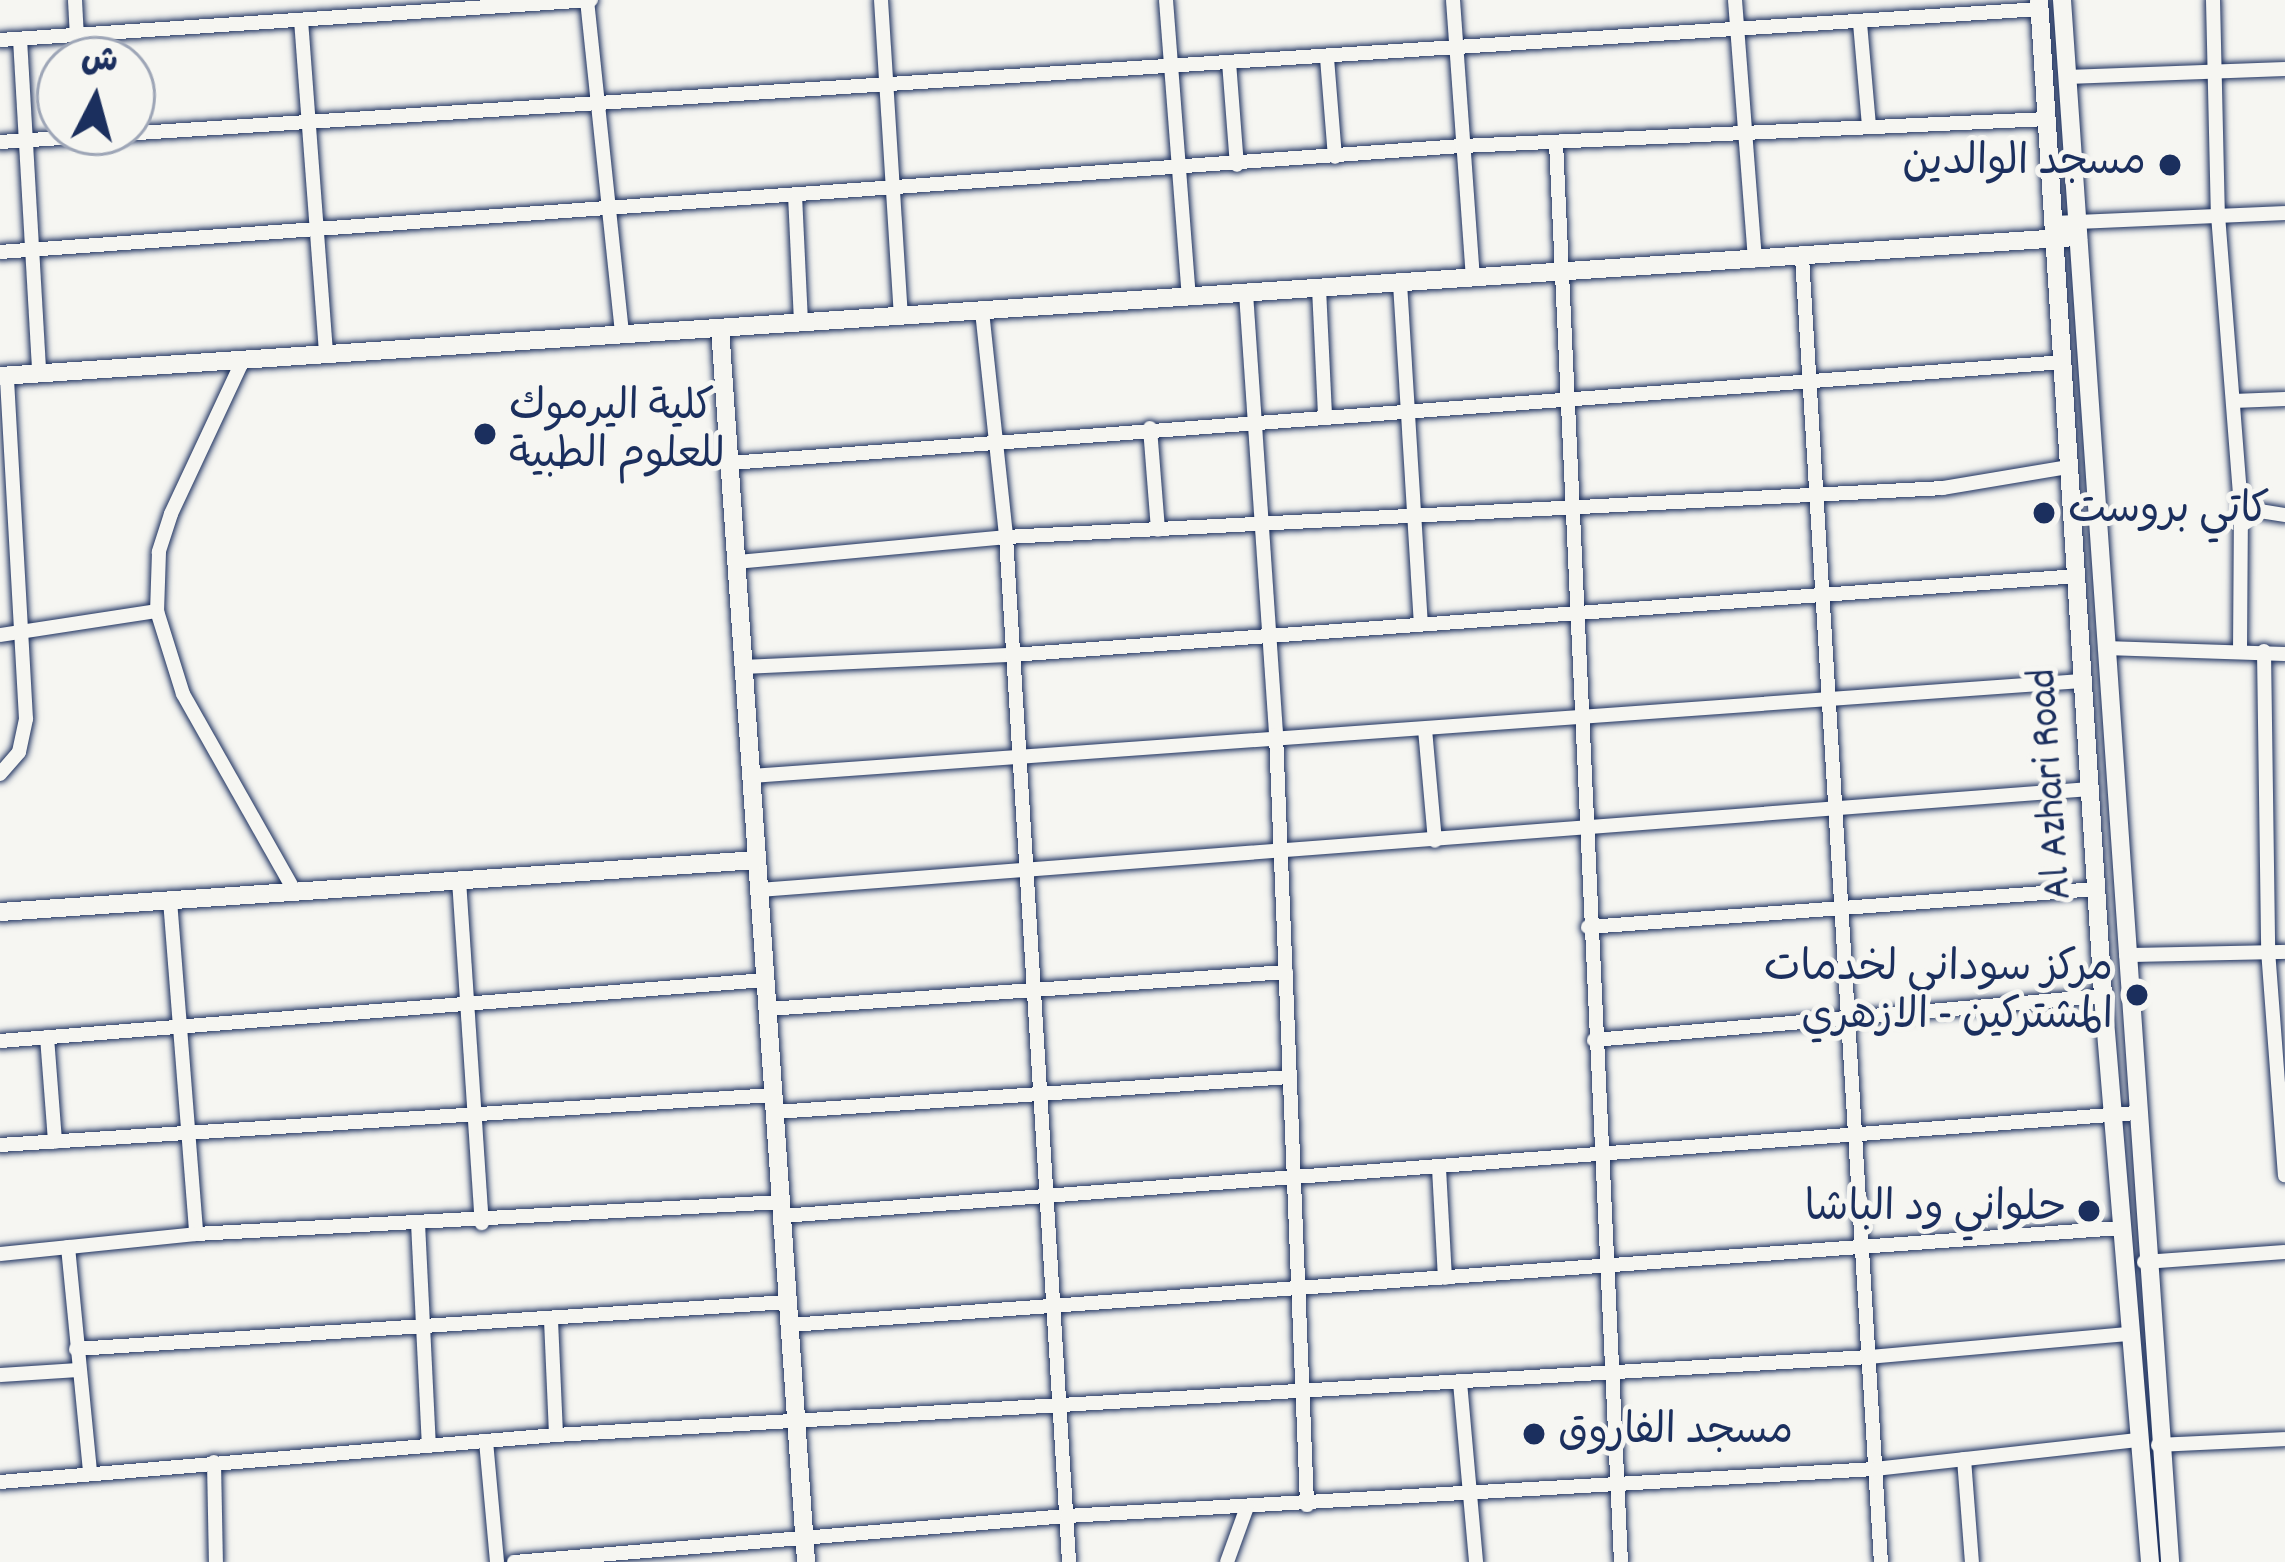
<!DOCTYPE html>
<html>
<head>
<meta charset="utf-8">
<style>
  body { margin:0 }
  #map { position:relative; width:2285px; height:1562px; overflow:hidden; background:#f6f6f2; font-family:Dekko,"Playpen Sans Arabic",sans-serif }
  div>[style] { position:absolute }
  .roads { filter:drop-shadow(0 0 3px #1b2f5e) drop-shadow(0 0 3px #1b2f5e) }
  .minor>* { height:14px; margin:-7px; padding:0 7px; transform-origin:7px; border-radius:7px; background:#f6f6f2 }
  .tertiary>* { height:18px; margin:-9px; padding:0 9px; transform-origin:9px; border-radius:9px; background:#f6f6f2 }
  .dots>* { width:33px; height:33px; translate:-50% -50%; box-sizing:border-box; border:6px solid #f6f6f2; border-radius:50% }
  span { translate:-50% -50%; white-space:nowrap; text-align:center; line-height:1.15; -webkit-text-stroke:10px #f6f6f2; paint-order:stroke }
  .poi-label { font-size:42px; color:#1b2f5e }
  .right { translate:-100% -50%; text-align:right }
  .left { translate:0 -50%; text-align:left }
  .street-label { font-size:42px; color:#1b2f5e }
  .north { position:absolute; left:36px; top:36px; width:120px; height:120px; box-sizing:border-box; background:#f6f6f2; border:3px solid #9ea6b7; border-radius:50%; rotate:6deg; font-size:33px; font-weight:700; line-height:48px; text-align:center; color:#1b2f5e }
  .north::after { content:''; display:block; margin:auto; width:42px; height:54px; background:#1b2f5e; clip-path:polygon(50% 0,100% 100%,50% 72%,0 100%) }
</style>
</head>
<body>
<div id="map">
  <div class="roads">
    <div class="minor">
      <i style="left:75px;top:0;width:35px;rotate:87deg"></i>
      <i style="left:587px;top:0;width:337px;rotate:84deg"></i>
      <i style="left:881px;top:0;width:317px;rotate:86.4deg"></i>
      <i style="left:1166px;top:0;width:298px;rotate:85.6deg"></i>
      <i style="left:1453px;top:0;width:279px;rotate:85.9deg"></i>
      <i style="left:1735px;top:0;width:261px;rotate:85.6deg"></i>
      <i style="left:2213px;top:0;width:215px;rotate:88.7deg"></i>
      <i style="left:2218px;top:215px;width:294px;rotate:85.5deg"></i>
      <i style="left:2241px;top:508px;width:140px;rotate:90.4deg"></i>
      <i style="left:301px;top:20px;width:335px;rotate:85.7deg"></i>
      <i style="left:1860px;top:23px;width:102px;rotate:85deg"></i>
      <i style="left:20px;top:39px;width:335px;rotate:86.7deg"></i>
      <i style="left:0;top:40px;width:592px;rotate:-3.87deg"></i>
      <i style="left:1327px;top:58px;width:99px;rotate:85.4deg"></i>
      <i style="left:1229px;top:62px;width:103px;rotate:85.6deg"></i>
      <i style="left:2067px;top:77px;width:218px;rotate:-2.1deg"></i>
      <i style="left:0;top:142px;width:2044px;rotate:-3.73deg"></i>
      <i style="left:1556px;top:142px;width:1421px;rotate:87.38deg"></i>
      <i style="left:795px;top:195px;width:128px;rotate:87.3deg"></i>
      <i style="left:2055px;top:223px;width:230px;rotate:-2.5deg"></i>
      <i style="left:0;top:252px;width:1466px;rotate:-4.15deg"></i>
      <i style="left:1462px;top:146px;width:587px;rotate:-2.64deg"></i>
      <i style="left:1802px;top:257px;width:1307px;rotate:86.54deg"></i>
      <i style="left:1400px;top:283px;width:341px;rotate:86.5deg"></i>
      <i style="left:1319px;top:288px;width:126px;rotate:87.3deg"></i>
      <i style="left:1246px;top:293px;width:443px;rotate:86.1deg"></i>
      <i style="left:1276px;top:735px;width:771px;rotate:87.69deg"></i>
      <i style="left:982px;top:311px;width:227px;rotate:83.9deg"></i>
      <i style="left:1006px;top:537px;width:1027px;rotate:86.48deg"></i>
      <i style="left:243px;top:360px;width:170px;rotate:115.1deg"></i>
      <i style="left:171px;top:514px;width:40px;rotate:108deg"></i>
      <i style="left:159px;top:552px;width:59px;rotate:91.9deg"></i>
      <i style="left:157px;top:611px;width:87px;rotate:72.6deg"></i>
      <i style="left:183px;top:694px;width:227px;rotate:60.5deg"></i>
      <i style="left:2233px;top:401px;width:52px;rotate:-2.2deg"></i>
      <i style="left:1150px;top:428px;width:102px;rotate:85.5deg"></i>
      <i style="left:730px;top:463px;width:1337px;rotate:-4.33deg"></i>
      <i style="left:2241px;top:508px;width:45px;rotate:9deg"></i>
      <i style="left:737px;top:562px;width:270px;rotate:-5.3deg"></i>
      <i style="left:1006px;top:537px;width:938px;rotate:-2.99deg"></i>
      <i style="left:1943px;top:488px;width:128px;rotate:-9.5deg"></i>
      <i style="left:0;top:635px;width:159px;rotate:-8.7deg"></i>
      <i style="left:2105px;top:648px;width:180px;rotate:1.9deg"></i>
      <i style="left:2264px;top:651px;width:299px;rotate:89.2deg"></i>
      <i style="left:2268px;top:950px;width:226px;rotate:85.7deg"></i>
      <i style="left:744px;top:667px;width:268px;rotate:-2.6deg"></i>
      <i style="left:1012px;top:655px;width:1068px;rotate:-4.24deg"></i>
      <i style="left:1425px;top:729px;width:112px;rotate:84.9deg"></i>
      <i style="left:0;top:774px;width:29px;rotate:-49deg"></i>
      <i style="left:19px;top:752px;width:34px;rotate:-78deg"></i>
      <i style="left:26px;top:719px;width:345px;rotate:-93.2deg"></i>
      <i style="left:751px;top:776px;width:1334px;rotate:-4.08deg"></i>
      <i style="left:459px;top:880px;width:344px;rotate:86.2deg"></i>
      <i style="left:759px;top:890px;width:1335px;rotate:-4.34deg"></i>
      <i style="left:170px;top:900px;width:335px;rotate:85.5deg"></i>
      <i style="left:1588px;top:927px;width:510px;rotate:-4.27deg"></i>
      <i style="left:2126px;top:955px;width:159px;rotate:-1.1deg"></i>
      <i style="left:768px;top:1009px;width:519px;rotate:-4.09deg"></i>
      <i style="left:47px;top:1037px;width:105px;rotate:85.6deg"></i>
      <i style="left:1594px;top:1040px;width:511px;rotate:-4.94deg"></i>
      <i style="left:0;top:1041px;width:767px;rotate:-4.56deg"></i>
      <i style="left:775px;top:1112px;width:516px;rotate:-3.89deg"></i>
      <i style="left:0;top:1145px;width:776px;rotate:-3.7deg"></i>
      <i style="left:1439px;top:1168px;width:110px;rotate:86.9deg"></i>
      <i style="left:782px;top:1216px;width:1358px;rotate:-4.35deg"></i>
      <i style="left:418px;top:1223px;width:223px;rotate:87.2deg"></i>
      <i style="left:68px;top:1247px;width:227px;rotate:84.4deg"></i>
      <i style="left:0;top:1254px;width:197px;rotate:-5.8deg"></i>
      <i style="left:196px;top:1234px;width:586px;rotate:-3.13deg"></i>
      <i style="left:2144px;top:1262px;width:141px;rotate:-4.1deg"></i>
      <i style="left:551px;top:1320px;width:115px;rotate:87.5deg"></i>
      <i style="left:790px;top:1325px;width:1334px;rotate:-4.17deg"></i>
      <i style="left:76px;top:1349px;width:714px;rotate:-3.78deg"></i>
      <i style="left:0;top:1375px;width:79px;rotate:-3.6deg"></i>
      <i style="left:1460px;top:1382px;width:181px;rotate:84.9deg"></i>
      <i style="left:486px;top:1441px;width:121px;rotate:84.8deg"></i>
      <i style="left:2158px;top:1445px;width:127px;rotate:-2.7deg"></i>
      <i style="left:1964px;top:1459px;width:103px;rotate:85.6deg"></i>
      <i style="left:214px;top:1462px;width:100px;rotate:88.9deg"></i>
      <i style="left:0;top:1482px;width:558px;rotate:-4.83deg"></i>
      <i style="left:556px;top:1435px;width:1315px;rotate:-3.4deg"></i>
      <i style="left:1869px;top:1357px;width:261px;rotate:-5.1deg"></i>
      <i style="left:514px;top:1562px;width:555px;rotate:-4.76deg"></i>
      <i style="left:1067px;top:1516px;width:809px;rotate:-3.33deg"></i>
      <i style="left:1875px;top:1469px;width:264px;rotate:-6.3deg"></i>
      <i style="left:1227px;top:1562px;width:59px;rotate:-70deg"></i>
    </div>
    <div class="tertiary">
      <i style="left:2039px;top:0;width:998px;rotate:86.32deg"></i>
      <i style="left:2103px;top:996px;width:568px;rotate:85.25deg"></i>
      <i style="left:2062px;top:0;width:1566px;rotate:86.04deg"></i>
      <i style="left:720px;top:328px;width:1237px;rotate:86.01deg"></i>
      <i style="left:0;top:376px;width:2083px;rotate:-3.83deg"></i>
      <i style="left:0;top:912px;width:759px;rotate:-3.93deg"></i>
    </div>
  </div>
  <div class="dots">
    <i style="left:2170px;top:165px;background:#1b2f5e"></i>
    <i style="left:485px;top:434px;background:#1b2f5e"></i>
    <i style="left:2044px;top:513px;background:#1b2f5e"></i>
    <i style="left:2137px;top:995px;background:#1b2f5e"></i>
    <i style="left:2089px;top:1211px;background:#1b2f5e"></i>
    <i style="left:1534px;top:1434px;background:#1b2f5e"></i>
  </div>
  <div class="poi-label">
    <span class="right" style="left:2146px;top:165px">مسجد الوالدين</span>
    <span class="left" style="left:509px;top:434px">كلية اليرموك<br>للعلوم الطبية</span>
    <span class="left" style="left:2068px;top:513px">كاتي بروست</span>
    <span class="right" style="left:2113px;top:995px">مركز سوداني لخدمات<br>المشتركين - الازهري</span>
    <span class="right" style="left:2065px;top:1211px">حلواني ود الباشا</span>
    <span class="left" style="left:1558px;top:1434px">مسجد الفاروق</span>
  </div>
  <div class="street-label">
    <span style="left:2053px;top:784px;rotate:-94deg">Al Azhari Road</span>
  </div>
  <div class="north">ش</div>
</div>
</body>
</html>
